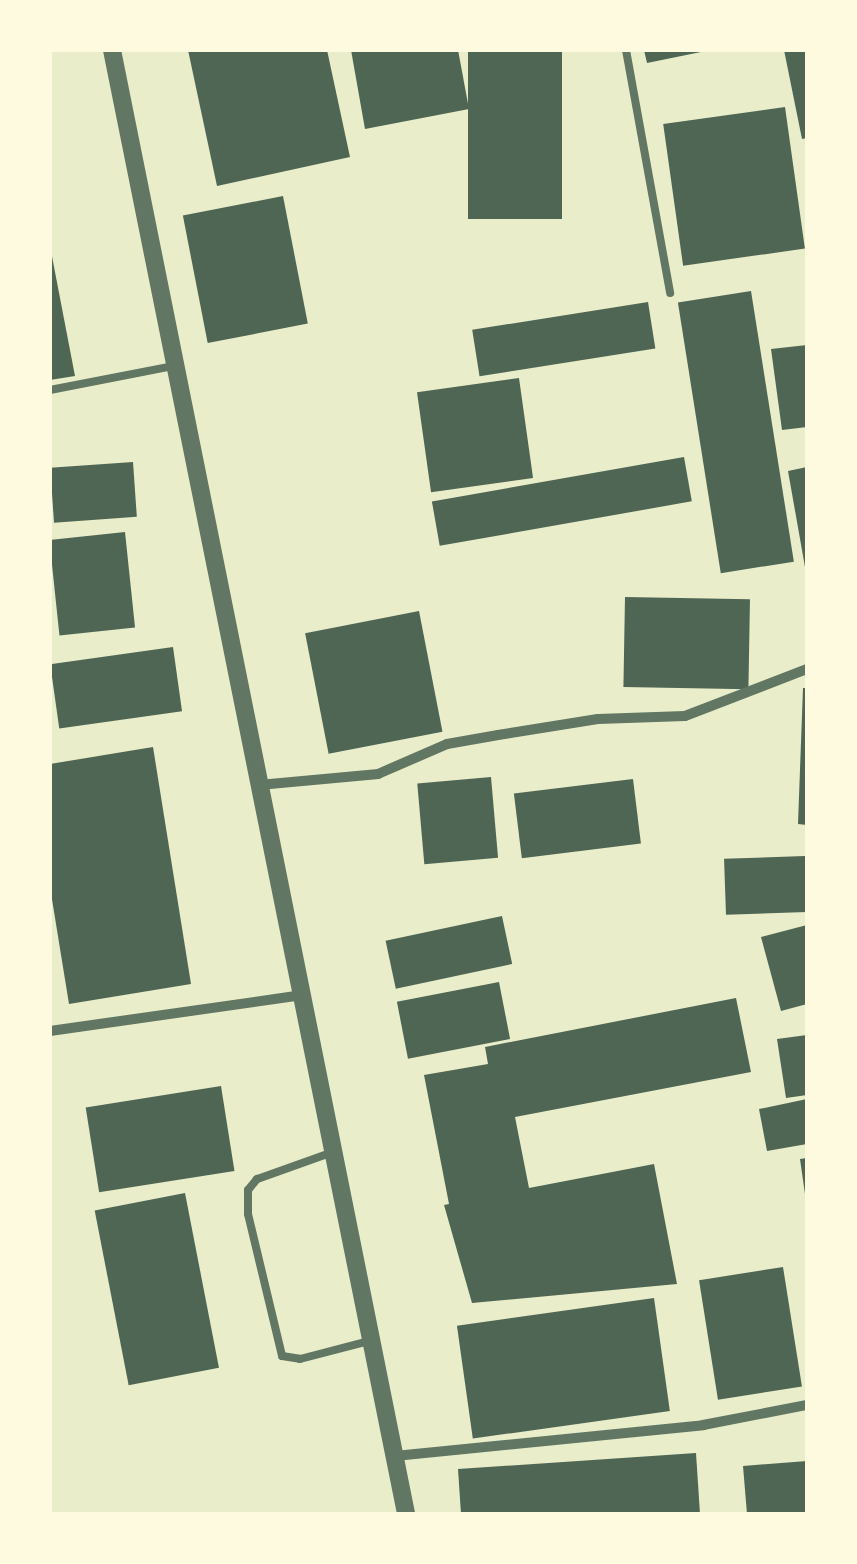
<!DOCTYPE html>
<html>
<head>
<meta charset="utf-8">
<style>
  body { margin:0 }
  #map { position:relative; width:857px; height:1564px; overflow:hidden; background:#e9edc9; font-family:Jost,sans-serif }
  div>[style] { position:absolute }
  .building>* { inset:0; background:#4f6655; transform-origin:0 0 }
  .service>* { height:8px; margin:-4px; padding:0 4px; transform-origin:4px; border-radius:4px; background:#617663 }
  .minor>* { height:10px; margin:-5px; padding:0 5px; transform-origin:5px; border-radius:5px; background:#617663 }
  .tertiary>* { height:18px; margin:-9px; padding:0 9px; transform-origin:9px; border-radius:9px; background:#617663 }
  span { translate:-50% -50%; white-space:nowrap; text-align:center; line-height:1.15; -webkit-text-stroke:8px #fefae0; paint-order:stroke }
  .frame { position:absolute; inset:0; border:52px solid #fefae0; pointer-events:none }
</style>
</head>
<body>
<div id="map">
  <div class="building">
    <i style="clip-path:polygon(188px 50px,327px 50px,350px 157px,217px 186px)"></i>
    <i style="clip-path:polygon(351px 50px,458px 50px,469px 109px,365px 129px)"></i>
    <i style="left:468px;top:50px;width:94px;height:169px"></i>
    <i style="clip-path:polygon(644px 50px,701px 50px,701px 52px,647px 63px)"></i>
    <i style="clip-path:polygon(784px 50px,807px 50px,807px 138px,802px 139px)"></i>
    <i style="left:785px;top:107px;width:143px;height:123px;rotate:82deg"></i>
    <i style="left:283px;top:196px;width:130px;height:102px;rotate:79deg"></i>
    <i style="clip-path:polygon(50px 246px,75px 376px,50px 380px)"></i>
    <i style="left:751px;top:291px;width:274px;height:74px;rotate:81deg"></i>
    <i style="left:648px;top:302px;width:47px;height:178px;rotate:81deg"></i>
    <i style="clip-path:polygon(807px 345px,807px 427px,782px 430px,771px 349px)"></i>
    <i style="left:519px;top:378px;width:101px;height:103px;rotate:82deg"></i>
    <i style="left:684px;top:457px;width:45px;height:256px;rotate:80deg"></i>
    <i style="left:133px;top:462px;width:55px;height:83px;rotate:86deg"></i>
    <i style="clip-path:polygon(807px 467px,807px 567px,805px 567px,788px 471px)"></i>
    <i style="left:125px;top:532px;width:96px;height:76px;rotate:84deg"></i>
    <i style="left:625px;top:597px;width:125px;height:90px;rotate:1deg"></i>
    <i style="left:419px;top:611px;width:123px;height:116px;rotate:79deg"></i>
    <i style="left:173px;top:647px;width:65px;height:124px;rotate:82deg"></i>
    <i style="clip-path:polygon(803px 688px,807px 688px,807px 825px,798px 824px)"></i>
    <i style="clip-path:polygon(153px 747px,191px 984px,69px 1004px,50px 887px,50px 764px)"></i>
    <i style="left:491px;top:777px;width:81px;height:74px;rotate:85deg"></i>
    <i style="left:633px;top:779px;width:65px;height:120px;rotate:83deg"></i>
    <i style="left:805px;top:856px;width:56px;height:81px;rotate:88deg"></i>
    <i style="left:502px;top:916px;width:49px;height:119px;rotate:78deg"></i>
    <i style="clip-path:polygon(807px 925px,807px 1004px,781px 1011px,761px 937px)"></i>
    <i style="left:499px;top:982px;width:58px;height:104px;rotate:79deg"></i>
    <i style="clip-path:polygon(736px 998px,751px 1072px,515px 1117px,529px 1188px,654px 1164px,677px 1284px,472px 1303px,444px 1205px,449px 1204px,424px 1075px,488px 1064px,485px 1047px)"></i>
    <i style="clip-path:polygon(807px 1035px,807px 1095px,786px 1098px,777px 1039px)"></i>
    <i style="left:221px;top:1086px;width:86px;height:137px;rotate:81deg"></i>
    <i style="clip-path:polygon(807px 1099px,807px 1144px,767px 1151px,759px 1109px)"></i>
    <i style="clip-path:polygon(807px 1158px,807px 1194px,805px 1194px,800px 1159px)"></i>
    <i style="left:185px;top:1193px;width:178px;height:92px;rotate:79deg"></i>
    <i style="left:783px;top:1267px;width:121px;height:85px;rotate:81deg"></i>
    <i style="left:654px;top:1298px;width:114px;height:199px;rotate:82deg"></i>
    <i style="clip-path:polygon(696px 1453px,700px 1514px,461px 1514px,458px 1469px)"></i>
    <i style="clip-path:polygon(807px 1461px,807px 1514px,747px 1514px,743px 1466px)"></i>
  </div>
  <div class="service">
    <i style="left:626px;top:50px;width:247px;rotate:79.7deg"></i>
    <i style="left:50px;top:390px;width:125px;rotate:-11deg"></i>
    <i style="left:333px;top:1152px;width:81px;rotate:160.4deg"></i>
    <i style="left:257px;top:1179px;width:14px;rotate:129deg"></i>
    <i style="left:248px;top:1190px;width:24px;rotate:90deg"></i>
    <i style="left:248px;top:1214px;width:146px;rotate:76.5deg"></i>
    <i style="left:282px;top:1356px;width:18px;rotate:9deg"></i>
    <i style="left:300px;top:1359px;width:71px;rotate:-14.6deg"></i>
  </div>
  <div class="minor">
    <i style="left:259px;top:785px;width:120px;rotate:-5.3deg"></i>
    <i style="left:378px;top:774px;width:75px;rotate:-23.5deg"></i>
    <i style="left:447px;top:744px;width:52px;rotate:-10deg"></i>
    <i style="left:498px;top:735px;width:101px;rotate:-9.1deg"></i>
    <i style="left:598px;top:719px;width:87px;rotate:-2deg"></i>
    <i style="left:685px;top:716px;width:131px;rotate:-21.1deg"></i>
    <i style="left:50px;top:1031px;width:255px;rotate:-8.1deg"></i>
    <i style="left:395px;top:1456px;width:310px;rotate:-5.7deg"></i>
    <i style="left:703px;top:1425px;width:106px;rotate:-10.9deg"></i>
  </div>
  <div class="tertiary">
    <i style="left:112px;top:50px;width:1493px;rotate:78.64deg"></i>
  </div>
  <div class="frame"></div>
</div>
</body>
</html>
